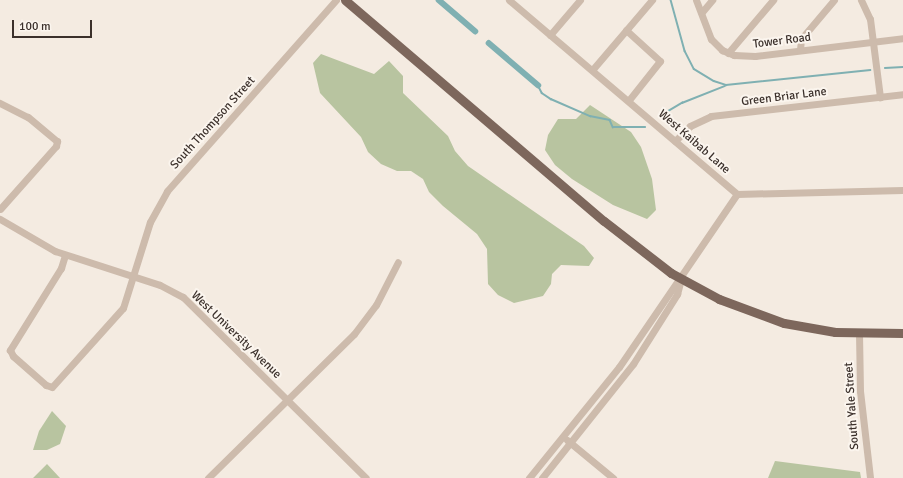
<!DOCTYPE html>
<html>
<head>
<meta charset="utf-8">
<style>
  body { margin:0 }
  #map { position:relative; width:903px; height:478px; overflow:hidden; background:#f4ebe1; font-family:Signika,sans-serif }
  div>[style] { position:absolute }
  .green>* { inset:0; background:#b8c4a0 }
  .stream>* { height:1.5px; margin:-0.75px; padding:0 0.75px; transform-origin:0.75px; border-radius:0.75px; background:#7fb0b2 }
  .canal>* { height:5.5px; margin:-2.75px; padding:0 2.75px; transform-origin:2.75px; border-radius:2.75px; background:#7fb0b2 }
  .minor>* { height:7px; margin:-3.5px; padding:0 3.5px; transform-origin:3.5px; border-radius:3.5px; background:#cdbbac }
  .major>* { height:9px; margin:-4.5px; padding:0 4.5px; transform-origin:4.5px; border-radius:4.5px; background:#7d675c }
  span { translate:-50% -50%; white-space:nowrap; text-align:center; line-height:1.15; -webkit-text-stroke:4px #fbf5ee; paint-order:stroke }
  .street-label { font-size:12px; color:#3b302b }
  .scale { position:absolute; left:12px; top:20px; width:80px; height:18px; box-sizing:border-box; border:2px solid #3b302b; border-top:0; padding-left:5px; font-size:12px; line-height:14px; white-space:nowrap; color:#3b302b; -webkit-text-stroke:3px #fbf5ee; paint-order:stroke }
</style>
</head>
<body>
<div id="map">
  <div class="green">
    <i style="clip-path:polygon(321px 54px,374px 74px,389px 61px,403px 76px,403px 93px,448px 136px,455px 151px,468px 166px,584px 246px,594px 258px,589px 266px,561px 265px,552px 274px,551px 284px,543px 296px,514px 303px,498px 295px,488px 284px,487px 249px,477px 234px,443px 206px,429px 192px,423px 179px,411px 171px,397px 171px,381px 164px,368px 152px,361px 137px,320px 93px,313px 63px)"></i>
    <i style="clip-path:polygon(590px 105px,631px 132px,641px 147px,652px 179px,656px 210px,647px 219px,613px 205px,572px 179px,555px 165px,545px 150px,548px 135px,558px 119px,576px 119px)"></i>
    <i style="clip-path:polygon(52px 411px,66px 426px,60px 444px,47px 450px,33px 450px,39px 431px)"></i>
    <i style="clip-path:polygon(775px 461px,860px 472px,861px 478px,768px 478px)"></i>
    <i style="clip-path:polygon(47px 464px,60px 478px,19px 478px,33px 478px)"></i>
  </div>
  <div class="stream">
    <i style="left:671px;top:0;width:53px;rotate:74.6deg"></i>
    <i style="left:685px;top:51px;width:20px;rotate:63deg"></i>
    <i style="left:694px;top:69px;width:23px;rotate:31deg"></i>
    <i style="left:714px;top:81px;width:13px;rotate:18deg"></i>
    <i style="left:726px;top:85px;width:145px;rotate:-5.9deg"></i>
    <i style="left:885px;top:68px;width:18px;rotate:-3deg"></i>
    <i style="left:538px;top:85px;width:9px;rotate:63deg"></i>
    <i style="left:542px;top:93px;width:11px;rotate:34deg"></i>
    <i style="left:551px;top:99px;width:43px;rotate:23.6deg"></i>
    <i style="left:590px;top:116px;width:20px;rotate:11deg"></i>
    <i style="left:610px;top:120px;width:8px;rotate:67deg"></i>
    <i style="left:613px;top:127px;width:32px"></i>
    <i style="left:660px;top:116px;width:26px;rotate:-31deg"></i>
    <i style="left:682px;top:103px;width:46px;rotate:-21.6deg"></i>
  </div>
  <div class="canal">
    <i style="left:439px;top:0;width:48px;rotate:40.7deg"></i>
    <i style="left:489px;top:43px;width:65px;rotate:40.6deg"></i>
  </div>
  <div class="minor">
    <i style="left:509px;top:0;width:299px;rotate:40.4deg"></i>
    <i style="left:737px;top:194px;width:166px;rotate:-1.4deg"></i>
    <i style="left:696px;top:0;width:42px;rotate:69deg"></i>
    <i style="left:711px;top:39px;width:16px;rotate:45deg"></i>
    <i style="left:722px;top:50px;width:13px;rotate:23deg"></i>
    <i style="left:734px;top:55px;width:21px;rotate:3deg"></i>
    <i style="left:755px;top:56px;width:149px;rotate:-6.9deg"></i>
    <i style="left:861px;top:0;width:21px;rotate:65deg"></i>
    <i style="left:870px;top:19px;width:79px;rotate:82.7deg"></i>
    <i style="left:702px;top:12px;width:16px;rotate:-50deg"></i>
    <i style="left:626px;top:30px;width:46px;rotate:42.4deg"></i>
    <i style="left:660px;top:61px;width:50px;rotate:128.5deg"></i>
    <i style="left:550px;top:35px;width:46px;rotate:-49.4deg"></i>
    <i style="left:800px;top:50px;width:11px;rotate:-85deg"></i>
    <i style="left:801px;top:39px;width:51px;rotate:-49.8deg"></i>
    <i style="left:728px;top:53px;width:70px;rotate:-49.7deg"></i>
    <i style="left:593px;top:69px;width:91px;rotate:-49.5deg"></i>
    <i style="left:0;top:103px;width:31px;rotate:27deg"></i>
    <i style="left:28px;top:117px;width:38px;rotate:40deg"></i>
    <i style="left:57px;top:141px;width:5px;rotate:101deg"></i>
    <i style="left:56px;top:146px;width:84px;rotate:131.6deg"></i>
    <i style="left:675px;top:141px;width:21px;rotate:-45deg"></i>
    <i style="left:690px;top:126px;width:23px;rotate:-25deg"></i>
    <i style="left:711px;top:116px;width:193px;rotate:-6.5deg"></i>
    <i style="left:0;top:219px;width:64px;rotate:30.2deg"></i>
    <i style="left:55px;top:251px;width:110px;rotate:17.9deg"></i>
    <i style="left:160px;top:285px;width:26px;rotate:28deg"></i>
    <i style="left:183px;top:297px;width:257px;rotate:44.7deg"></i>
    <i style="left:65px;top:255px;width:14px;rotate:107deg"></i>
    <i style="left:61px;top:268px;width:97px;rotate:121.9deg"></i>
    <i style="left:10px;top:350px;width:7px;rotate:63deg"></i>
    <i style="left:13px;top:356px;width:44px;rotate:41.3deg"></i>
    <i style="left:46px;top:385px;width:6px;rotate:18deg"></i>
    <i style="left:52px;top:387px;width:106px;rotate:-48.1deg"></i>
    <i style="left:123px;top:308px;width:90px;rotate:-72.6deg"></i>
    <i style="left:150px;top:222px;width:35px;rotate:-61deg"></i>
    <i style="left:167px;top:191px;width:255px;rotate:-48.5deg"></i>
    <i style="left:859px;top:333px;width:58px;rotate:89deg"></i>
    <i style="left:860px;top:391px;width:88px;rotate:83.4deg"></i>
    <i style="left:567px;top:440px;width:60px;rotate:39.6deg"></i>
    <i style="left:208px;top:478px;width:205px;rotate:-44.6deg"></i>
    <i style="left:354px;top:334px;width:36px;rotate:-53deg"></i>
    <i style="left:376px;top:305px;width:48px;rotate:-62.9deg"></i>
    <i style="left:529px;top:478px;width:143px;rotate:-51deg"></i>
    <i style="left:619px;top:367px;width:209px;rotate:-55.7deg"></i>
    <i style="left:542px;top:478px;width:146px;rotate:-51.4deg"></i>
    <i style="left:633px;top:364px;width:83px;rotate:-57.8deg"></i>
    <i style="left:677px;top:294px;width:16px;rotate:-75deg"></i>
  </div>
  <div class="major">
    <i style="left:345px;top:0;width:340px;rotate:40.5deg"></i>
    <i style="left:604px;top:221px;width:85px;rotate:37.8deg"></i>
    <i style="left:671px;top:273px;width:55px;rotate:28.4deg"></i>
    <i style="left:719px;top:299px;width:69px;rotate:20.3deg"></i>
    <i style="left:784px;top:323px;width:52px;rotate:10deg"></i>
    <i style="left:835px;top:332px;width:68px;rotate:0.8deg"></i>
  </div>
  <div class="street-label">
    <span style="left:782px;top:41px;rotate:-7deg">Tower Road</span>
    <span style="left:784px;top:97px;rotate:-7deg">Green Briar Lane</span>
    <span style="left:213px;top:123px;rotate:-48deg">South Thompson Street</span>
    <span style="left:694px;top:142px;rotate:41deg">West Kaibab Lane</span>
    <span style="left:236px;top:335px;rotate:44deg">West University Avenue</span>
    <span style="left:852px;top:406px;rotate:-94deg">South Yale Street</span>
  </div>
  <div class="scale">100 m</div>
</div>
</body>
</html>
